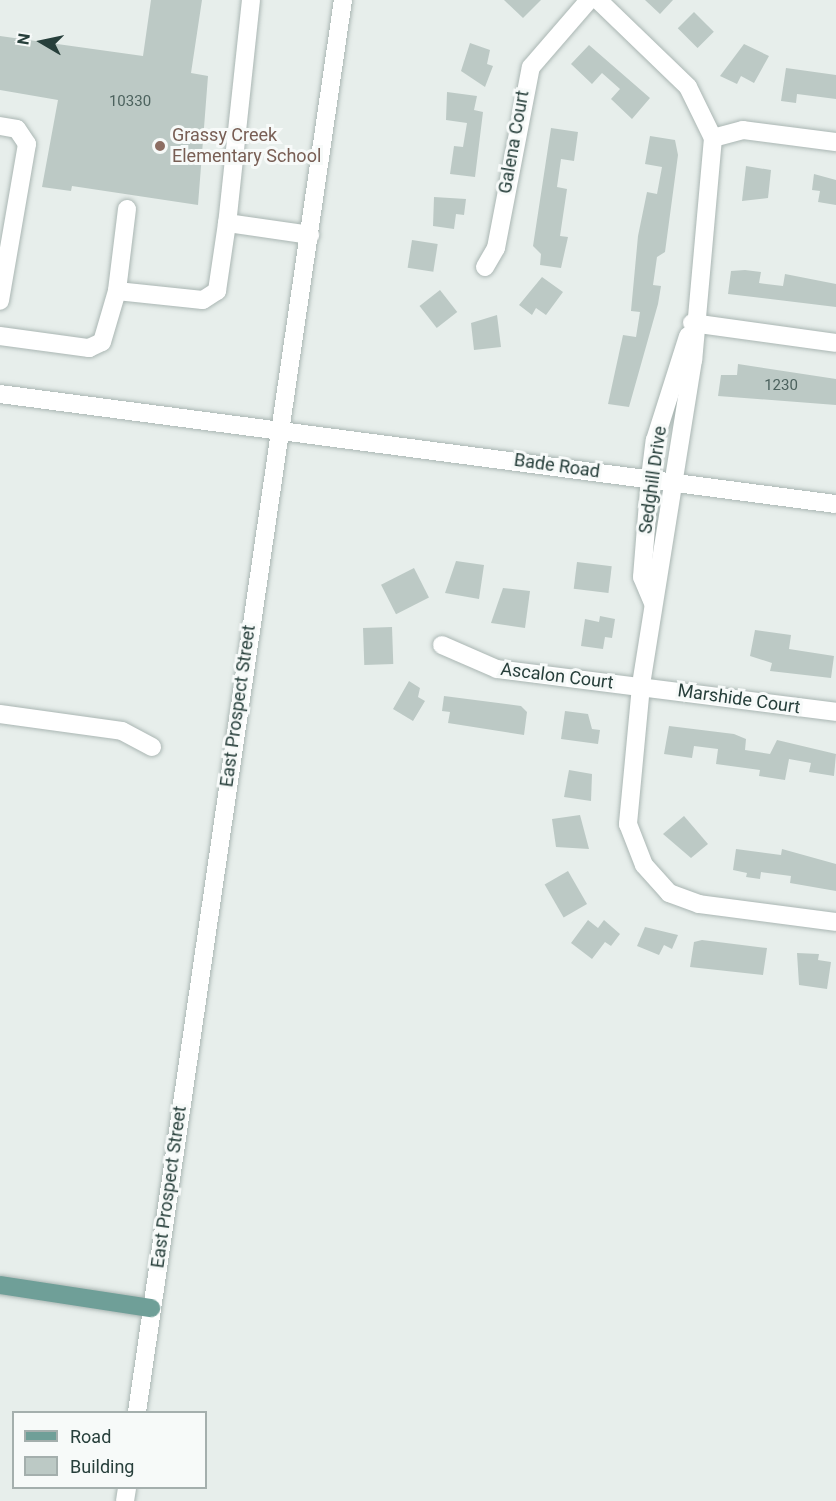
<!DOCTYPE html>
<html>
<head>
<meta charset="utf-8">
<style>
  body { margin:0 }
  #map { position:relative; width:836px; height:1501px; overflow:hidden; background:#e7eeeb; font-family:Roboto,sans-serif }
  div>[style] { position:absolute }
  .building>* { inset:0; background:#bcc9c5; transform-origin:0 0 }
  .roads { filter:drop-shadow(0 0 2px #aab6b3) drop-shadow(0 0 2px #aab6b3) }
  .minor>* { height:18px; margin:-9px; padding:0 9px; transform-origin:9px; border-radius:9px; background:#fff }
  .major>* { height:18px; margin:-9px; padding:0 9px; transform-origin:9px; border-radius:9px; background:#6f9f98 }
  .dots>* { width:16px; height:16px; translate:-50% -50%; box-sizing:border-box; border:3px solid #f7faf9; border-radius:50% }
  span { translate:-50% -50%; white-space:nowrap; text-align:center; line-height:1.15; -webkit-text-stroke:6px #f7faf9; paint-order:stroke }
  .number-label { font-size:15px; color:#4c625e }
  .number-label span { -webkit-text-stroke-width:0 }
  .education-label { font-size:18px; color:#785e54 }
  .left { translate:0 -50%; text-align:left }
  .street-label { font-size:18px; color:#273f3b }
  .legend { position:absolute; left:12px; top:1411px; width:195px; height:78px; box-sizing:border-box; background:#f7faf9; border:2px solid #a4afad; margin:0; padding:8px 10px; list-style:none; font-size:18px; color:#273f3b }
  .legend li { display:flex; align-items:center; gap:12px; height:30px }
  .legend b { width:30px; border:2px solid #a4afad }
  .north { position:absolute; left:12px; top:12px; width:60px; height:60px; -webkit-text-stroke:4px #f7faf9; paint-order:stroke; rotate:279deg; font-size:16px; font-weight:700; line-height:24px; text-align:center; color:#273f3b }
  .north::after { content:''; display:block; margin:auto; width:21px; height:27px; background:#273f3b; clip-path:polygon(50% 0,100% 100%,50% 72%,0 100%) }
</style>
</head>
<body>
<div id="map">
  <div class="building">
    <i style="clip-path:polygon(151px 0,202px 0,191px 73px,208px 76px,198px 205px,72px 186px,71px 191px,42px 187px,58px 100px,0 90px,0 36px,143px 56px)"></i>
    <i style="clip-path:polygon(504px 0,541px 0,523px 18px)"></i>
    <i style="clip-path:polygon(645px 0,673px 0,660px 14px)"></i>
    <i style="left:694px;top:12px;width:28px;height:23px;rotate:45deg"></i>
    <i style="clip-path:polygon(470px 43px,490px 50px,487px 64px,493px 66px,485px 87px,461px 71px)"></i>
    <i style="clip-path:polygon(744px 44px,769px 56px,754px 83px,741px 76px,737px 84px,720px 76px)"></i>
    <i style="clip-path:polygon(589px 45px,650px 98px,632px 119px,611px 99px,620px 89px,602px 73px,592px 84px,571px 64px)"></i>
    <i style="clip-path:polygon(786px 68px,836px 75px,836px 99px,797px 94px,796px 103px,781px 101px)"></i>
    <i style="clip-path:polygon(447px 92px,477px 96px,474px 110px,483px 112px,475px 177px,450px 174px,454px 146px,463px 147px,467px 123px,446px 120px)"></i>
    <i style="clip-path:polygon(551px 128px,578px 132px,574px 161px,561px 159px,557px 187px,567px 189px,560px 236px,568px 237px,561px 268px,540px 265px,541px 254px,533px 246px)"></i>
    <i style="clip-path:polygon(650px 136px,675px 140px,678px 155px,665px 252px,657px 257px,653px 285px,661px 286px,658px 304px,629px 407px,608px 404px,623px 335px,636px 337px,640px 312px,631px 311px,638px 236px,647px 192px,657px 194px,662px 167px,645px 164px)"></i>
    <i style="clip-path:polygon(746px 166px,771px 170px,768px 198px,742px 201px)"></i>
    <i style="clip-path:polygon(814px 174px,836px 180px,836px 205px,818px 202px,820px 191px,812px 190px)"></i>
    <i style="clip-path:polygon(434px 197px,466px 199px,464px 215px,456px 214px,454px 229px,433px 226px)"></i>
    <i style="left:412px;top:240px;width:26px;height:28px;rotate:9deg"></i>
    <i style="clip-path:polygon(745px 270px,761px 272px,759px 283px,783px 286px,785px 274px,836px 284px,836px 307px,728px 294px,731px 271px)"></i>
    <i style="clip-path:polygon(542px 277px,563px 292px,546px 315px,536px 308px,532px 315px,519px 305px)"></i>
    <i style="left:440px;top:290px;width:28px;height:26px;rotate:52deg"></i>
    <i style="clip-path:polygon(497px 315px,501px 347px,474px 350px,471px 323px)"></i>
    <i style="clip-path:polygon(738px 364px,836px 379px,836px 405px,718px 396px,721px 375px,737px 375px)"></i>
    <i style="clip-path:polygon(456px 561px,484px 565px,479px 599px,445px 593px)"></i>
    <i style="left:577px;top:562px;width:35px;height:27px;rotate:7deg"></i>
    <i style="left:414px;top:568px;width:33px;height:37px;rotate:63deg"></i>
    <i style="clip-path:polygon(503px 588px,530px 591px,525px 628px,491px 623px)"></i>
    <i style="clip-path:polygon(600px 616px,615px 619px,612px 638px,605px 637px,603px 649px,581px 646px,585px 619px,599px 622px)"></i>
    <i style="left:392px;top:627px;width:37px;height:29px;rotate:88deg"></i>
    <i style="clip-path:polygon(755px 630px,791px 635px,789px 649px,834px 656px,831px 678px,770px 671px,772px 663px,750px 656px)"></i>
    <i style="clip-path:polygon(409px 681px,420px 688px,418px 697px,425px 701px,413px 721px,393px 709px)"></i>
    <i style="clip-path:polygon(444px 696px,521px 706px,527px 712px,524px 735px,448px 723px,450px 712px,442px 711px)"></i>
    <i style="clip-path:polygon(565px 711px,588px 714px,592px 729px,600px 730px,598px 744px,561px 739px)"></i>
    <i style="clip-path:polygon(669px 726px,734px 734px,746px 739px,745px 750px,770px 754px,777px 740px,836px 754px,834px 776px,809px 772px,811px 763px,789px 759px,785px 780px,759px 776px,760px 770px,716px 764px,718px 749px,694px 746px,692px 758px,664px 754px)"></i>
    <i style="clip-path:polygon(569px 770px,592px 774px,591px 801px,564px 797px)"></i>
    <i style="clip-path:polygon(580px 815px,589px 849px,556px 847px,552px 819px)"></i>
    <i style="clip-path:polygon(684px 816px,708px 844px,691px 858px,663px 834px)"></i>
    <i style="clip-path:polygon(736px 849px,781px 855px,782px 849px,836px 864px,836px 891px,790px 883px,791px 876px,761px 872px,760px 879px,746px 877px,747px 873px,733px 870px)"></i>
    <i style="left:568px;top:871px;width:38px;height:27px;rotate:60deg"></i>
    <i style="clip-path:polygon(588px 920px,598px 928px,604px 920px,620px 934px,611px 946px,605px 942px,592px 959px,571px 943px)"></i>
    <i style="clip-path:polygon(645px 927px,678px 935px,672px 949px,664px 945px,659px 955px,637px 946px)"></i>
    <i style="clip-path:polygon(702px 940px,767px 948px,763px 975px,690px 967px,694px 942px)"></i>
    <i style="clip-path:polygon(797px 953px,819px 954px,818px 960px,831px 962px,827px 989px,799px 985px)"></i>
  </div>
  <div class="roads">
    <div class="minor">
      <i style="left:251px;top:0;width:224px;rotate:96.1deg"></i>
      <i style="left:227px;top:223px;width:84px;rotate:8.2deg"></i>
      <i style="left:598px;top:0;width:125px;rotate:44deg"></i>
      <i style="left:688px;top:87px;width:57px;rotate:63.9deg"></i>
      <i style="left:713px;top:138px;width:223px;rotate:95.1deg"></i>
      <i style="left:693px;top:360px;width:330px;rotate:99.1deg"></i>
      <i style="left:641px;top:686px;width:139px;rotate:95.4deg"></i>
      <i style="left:628px;top:824px;width:44px;rotate:68.7deg"></i>
      <i style="left:644px;top:865px;width:38px;rotate:48deg"></i>
      <i style="left:669px;top:893px;width:32px;rotate:20deg"></i>
      <i style="left:699px;top:904px;width:138px;rotate:7.5deg"></i>
      <i style="left:0;top:126px;width:17px;rotate:10deg"></i>
      <i style="left:17px;top:129px;width:18px;rotate:56deg"></i>
      <i style="left:27px;top:144px;width:159px;rotate:99.8deg"></i>
      <i style="left:713px;top:138px;width:31px;rotate:-15deg"></i>
      <i style="left:743px;top:130px;width:94px;rotate:7.4deg"></i>
      <i style="left:127px;top:209px;width:83px;rotate:97deg"></i>
      <i style="left:117px;top:291px;width:86px;rotate:6deg"></i>
      <i style="left:203px;top:300px;width:17px;rotate:-33deg"></i>
      <i style="left:217px;top:291px;width:69px;rotate:-81.6deg"></i>
      <i style="left:485px;top:267px;width:22px;rotate:-60deg"></i>
      <i style="left:496px;top:248px;width:184px;rotate:-79.1deg"></i>
      <i style="left:531px;top:67px;width:89px;rotate:-49.1deg"></i>
      <i style="left:692px;top:323px;width:145px;rotate:7.9deg"></i>
      <i style="left:0;top:336px;width:90px;rotate:7.7deg"></i>
      <i style="left:89px;top:348px;width:14px;rotate:-25deg"></i>
      <i style="left:102px;top:342px;width:53px;rotate:-73.6deg"></i>
      <i style="left:0;top:394px;width:843px;rotate:7.5deg"></i>
      <i style="left:653px;top:603px;width:28px;rotate:-113deg"></i>
      <i style="left:642px;top:577px;width:99px;rotate:-85.4deg"></i>
      <i style="left:650px;top:478px;width:38px;rotate:-83deg"></i>
      <i style="left:655px;top:440px;width:109px;rotate:-72.4deg"></i>
      <i style="left:442px;top:645px;width:60px;rotate:23.6deg"></i>
      <i style="left:497px;top:669px;width:342px;rotate:7.2deg"></i>
      <i style="left:0;top:714px;width:123px;rotate:7.9deg"></i>
      <i style="left:122px;top:731px;width:34px;rotate:28deg"></i>
      <i style="left:137px;top:1412px;width:1427px;rotate:-81.7deg"></i>
      <i style="left:125px;top:1501px;width:13px;rotate:-81deg"></i>
    </div>
    <div class="major">
      <i style="left:0;top:1285px;width:153px;rotate:8.7deg"></i>
    </div>
  </div>
  <div class="dots">
    <i style="left:160px;top:146px;background:#8d6e63"></i>
  </div>
  <div class="number-label">
    <span style="left:130px;top:102px">10330</span>
    <span style="left:781px;top:386px">1230</span>
  </div>
  <div class="education-label">
    <span class="left" style="left:172px;top:146px">Grassy Creek<br>Elementary School</span>
  </div>
  <div class="street-label">
    <span style="left:514px;top:142px;rotate:-80deg">Galena Court</span>
    <span style="left:557px;top:466px;rotate:8deg">Bade Road</span>
    <span style="left:653px;top:480px;rotate:-82deg">Sedghill Drive</span>
    <span style="left:557px;top:676px;rotate:7deg">Ascalon Court</span>
    <span style="left:739px;top:699px;rotate:8deg">Marshide Court</span>
    <span style="left:238px;top:706px;rotate:-82deg">East Prospect Street</span>
    <span style="left:169px;top:1187px;rotate:-82deg">East Prospect Street</span>
  </div>
  <ul class="legend">
  <li><b style="height:8px;background:#6f9f98"></b>Road</li>
  <li><b style="height:16px;background:#bcc9c5"></b>Building</li>
  </ul>
  <div class="north">N</div>
</div>
</body>
</html>
